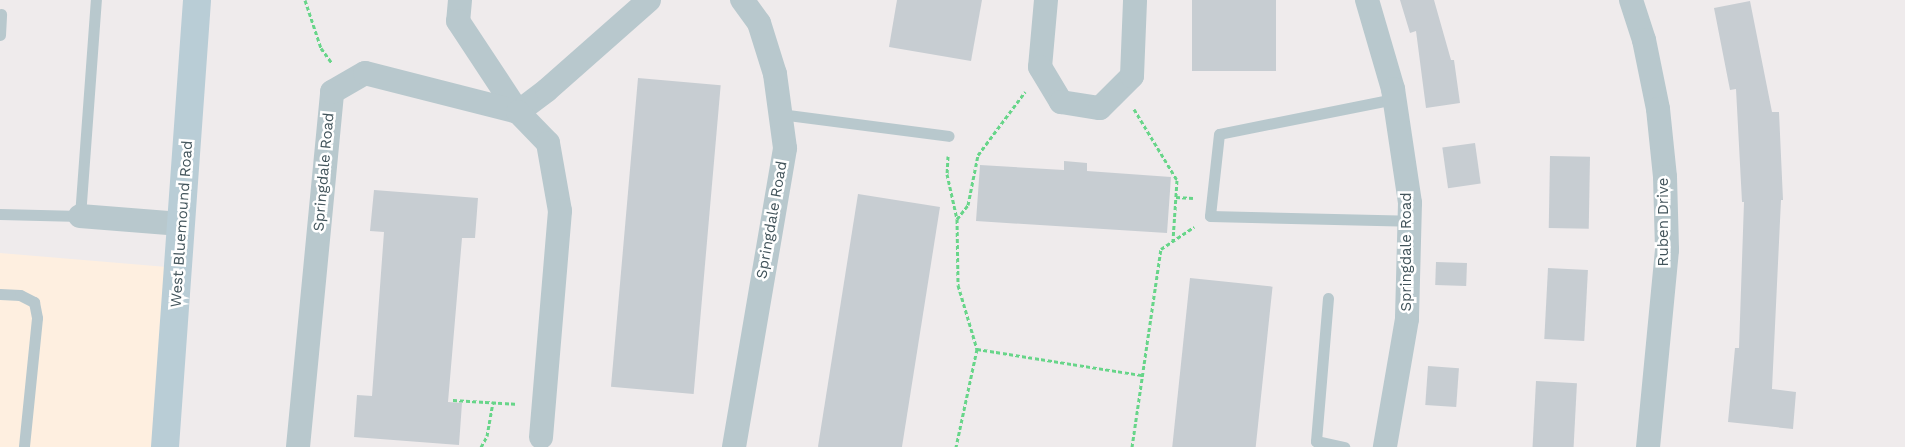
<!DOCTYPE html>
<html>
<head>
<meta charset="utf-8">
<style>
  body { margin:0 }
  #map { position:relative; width:1905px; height:447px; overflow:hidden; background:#efebec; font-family:"Work Sans",sans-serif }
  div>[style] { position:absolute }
  .commercial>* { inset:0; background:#feefe0 }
  .building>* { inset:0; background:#c7cdd2; transform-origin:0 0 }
  .path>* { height:3px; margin-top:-1.5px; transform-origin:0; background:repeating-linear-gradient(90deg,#67d589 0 4px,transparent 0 6.5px) }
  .service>* { height:11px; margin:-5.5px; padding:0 5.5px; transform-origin:5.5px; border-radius:5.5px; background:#b8c8cd }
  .minor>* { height:24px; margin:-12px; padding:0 12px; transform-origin:12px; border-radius:12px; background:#b8c8cd }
  .secondary>* { height:28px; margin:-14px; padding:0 14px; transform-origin:14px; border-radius:14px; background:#b9cdd6 }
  span { translate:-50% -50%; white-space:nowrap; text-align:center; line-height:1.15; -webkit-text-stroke:5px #fff; paint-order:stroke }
  .street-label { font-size:15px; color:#42545b }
</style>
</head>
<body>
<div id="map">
  <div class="commercial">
    <i style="clip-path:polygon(0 253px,179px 268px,165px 447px,0 447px)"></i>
  </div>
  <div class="building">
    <i style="clip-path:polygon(897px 0,982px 0,971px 61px,889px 47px)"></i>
    <i style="left:1192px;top:0;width:84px;height:71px"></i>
    <i style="clip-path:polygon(1400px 0,1434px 0,1451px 60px,1454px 60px,1460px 103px,1426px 108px,1416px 31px,1410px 33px)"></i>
    <i style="clip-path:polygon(1750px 1px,1772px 112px,1779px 112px,1783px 200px,1781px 200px,1772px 389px,1796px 392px,1793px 429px,1728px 422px,1735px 348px,1739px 348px,1744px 202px,1742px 202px,1736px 89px,1730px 90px,1714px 8px)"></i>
    <i style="left:638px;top:78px;width:83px;height:310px;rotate:5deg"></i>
    <i style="left:1475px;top:143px;width:41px;height:33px;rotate:82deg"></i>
    <i style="left:1550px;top:156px;width:40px;height:72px;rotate:1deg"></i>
    <i style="clip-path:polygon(1064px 161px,1087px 163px,1087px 171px,1171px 177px,1167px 233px,976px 221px,980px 165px,1064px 170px)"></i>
    <i style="clip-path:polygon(374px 190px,478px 198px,475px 238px,462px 238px,448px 402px,462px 403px,459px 445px,354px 437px,357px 395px,372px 396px,384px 232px,370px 231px)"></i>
    <i style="left:858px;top:194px;width:83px;height:256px;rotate:9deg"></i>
    <i style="left:1436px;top:262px;width:31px;height:23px;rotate:2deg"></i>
    <i style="left:1548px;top:268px;width:40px;height:71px;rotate:3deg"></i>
    <i style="left:1190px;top:278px;width:83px;height:170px;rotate:6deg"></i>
    <i style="left:1428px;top:366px;width:31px;height:39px;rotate:4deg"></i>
    <i style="left:1536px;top:381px;width:41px;height:66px;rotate:3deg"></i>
  </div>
  <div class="path">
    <i style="left:305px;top:0;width:51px;rotate:71.6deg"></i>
    <i style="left:321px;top:48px;width:19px;rotate:54deg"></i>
    <i style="left:1134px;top:109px;width:83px;rotate:58.8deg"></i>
    <i style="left:1177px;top:180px;width:60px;rotate:93.8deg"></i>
    <i style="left:948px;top:156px;width:18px;rotate:93deg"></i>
    <i style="left:947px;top:174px;width:46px;rotate:77.5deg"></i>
    <i style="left:957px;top:219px;width:66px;rotate:89.1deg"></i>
    <i style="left:958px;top:285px;width:67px;rotate:73.5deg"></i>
    <i style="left:977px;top:349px;width:100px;rotate:102.1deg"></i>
    <i style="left:1176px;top:197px;width:17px;rotate:3deg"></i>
    <i style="left:957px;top:219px;width:18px;rotate:-52deg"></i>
    <i style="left:968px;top:205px;width:51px;rotate:-78.7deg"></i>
    <i style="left:978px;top:155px;width:79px;rotate:-53.3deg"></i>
    <i style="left:977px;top:349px;width:167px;rotate:9deg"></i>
    <i style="left:453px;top:400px;width:65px;rotate:3.5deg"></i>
    <i style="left:481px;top:447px;width:13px;rotate:-61deg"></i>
    <i style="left:487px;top:436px;width:35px;rotate:-80deg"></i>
    <i style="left:1132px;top:447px;width:200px;rotate:-81.7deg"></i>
    <i style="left:1161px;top:249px;width:40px;rotate:-34deg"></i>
  </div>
  <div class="service">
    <i style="left:0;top:35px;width:21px;rotate:-87deg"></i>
    <i style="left:1394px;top:99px;width:178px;rotate:168.7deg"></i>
    <i style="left:1219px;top:134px;width:82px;rotate:96.3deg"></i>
    <i style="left:1210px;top:216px;width:199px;rotate:1.4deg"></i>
    <i style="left:780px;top:114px;width:170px;rotate:7.4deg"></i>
    <i style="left:0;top:214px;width:80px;rotate:1.4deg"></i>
    <i style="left:80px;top:216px;width:217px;rotate:-85.8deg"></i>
    <i style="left:0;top:294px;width:20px;rotate:3deg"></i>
    <i style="left:20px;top:295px;width:16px;rotate:27deg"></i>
    <i style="left:34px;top:302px;width:16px;rotate:79deg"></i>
    <i style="left:37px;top:318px;width:130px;rotate:95.8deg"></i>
    <i style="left:1328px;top:298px;width:144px;rotate:94.8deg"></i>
    <i style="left:1316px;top:441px;width:29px;rotate:12deg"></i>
  </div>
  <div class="minor">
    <i style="left:460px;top:0;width:21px;rotate:95deg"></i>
    <i style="left:458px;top:21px;width:109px;rotate:56.6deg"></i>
    <i style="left:518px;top:112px;width:36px;rotate:-37deg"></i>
    <i style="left:547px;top:90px;width:136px;rotate:-41.4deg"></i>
    <i style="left:1046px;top:0;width:67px;rotate:95.1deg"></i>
    <i style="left:1040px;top:67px;width:41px;rotate:59deg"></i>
    <i style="left:1061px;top:102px;width:39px;rotate:9deg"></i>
    <i style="left:1100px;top:108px;width:45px;rotate:-45deg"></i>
    <i style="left:1132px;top:76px;width:76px;rotate:-87.7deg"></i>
    <i style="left:1367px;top:0;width:93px;rotate:73.7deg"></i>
    <i style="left:1393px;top:89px;width:115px;rotate:81.5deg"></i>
    <i style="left:1410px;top:203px;width:116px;rotate:91.5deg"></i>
    <i style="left:1407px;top:319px;width:130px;rotate:99.8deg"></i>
    <i style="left:1631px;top:0;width:42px;rotate:72deg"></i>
    <i style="left:1644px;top:40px;width:70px;rotate:78.5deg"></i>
    <i style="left:1658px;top:109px;width:68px;rotate:84.1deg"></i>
    <i style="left:1665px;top:177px;width:73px;rotate:88.4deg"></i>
    <i style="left:1667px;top:250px;width:198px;rotate:95.5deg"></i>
    <i style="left:80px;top:216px;width:101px;rotate:4.5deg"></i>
    <i style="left:298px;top:447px;width:357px;rotate:-84.5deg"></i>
    <i style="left:332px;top:92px;width:38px;rotate:-30deg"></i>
    <i style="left:365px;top:73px;width:158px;rotate:14.3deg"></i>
    <i style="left:518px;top:112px;width:43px;rotate:45.9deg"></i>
    <i style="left:548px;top:143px;width:69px;rotate:80deg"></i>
    <i style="left:560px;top:211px;width:227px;rotate:94.8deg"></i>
    <i style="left:734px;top:447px;width:303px;rotate:-80.3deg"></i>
    <i style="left:785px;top:148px;width:75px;rotate:-97.7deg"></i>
    <i style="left:775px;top:74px;width:53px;rotate:-107.4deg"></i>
    <i style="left:759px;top:23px;width:29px;rotate:-126deg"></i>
  </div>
  <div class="secondary">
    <i style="left:165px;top:447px;width:448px;rotate:-85.9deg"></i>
  </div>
  <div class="street-label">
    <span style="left:324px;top:172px;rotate:-85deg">Springdale Road</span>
    <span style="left:772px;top:220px;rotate:-80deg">Springdale Road</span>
    <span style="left:1664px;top:222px;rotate:-90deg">Ruben Drive</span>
    <span style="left:182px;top:224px;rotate:-86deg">West Bluemound Road</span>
    <span style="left:1407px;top:252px;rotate:-90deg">Springdale Road</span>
  </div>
</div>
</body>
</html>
